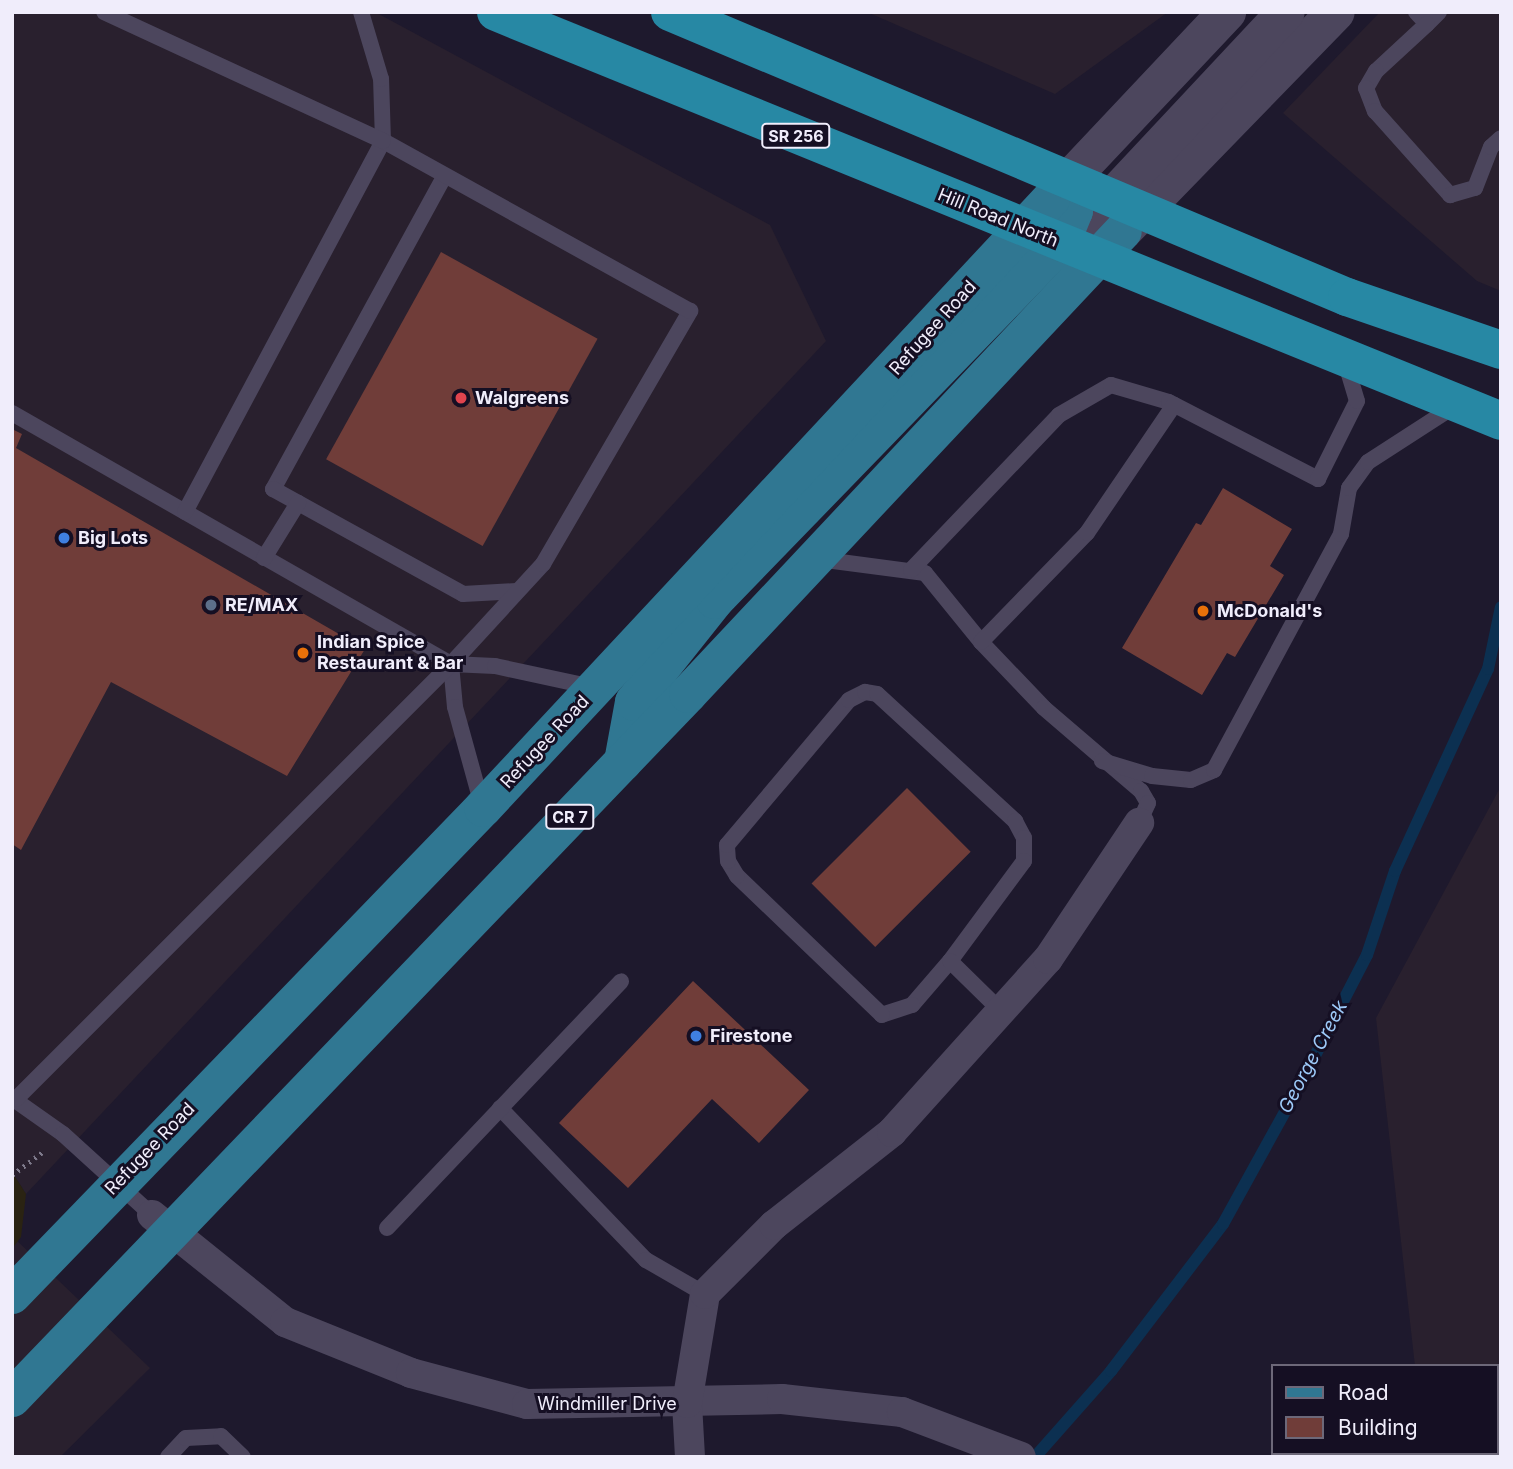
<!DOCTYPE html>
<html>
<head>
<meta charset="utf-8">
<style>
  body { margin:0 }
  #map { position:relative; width:1513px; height:1469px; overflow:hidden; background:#1e192d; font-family:Inter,sans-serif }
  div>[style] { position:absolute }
  .commercial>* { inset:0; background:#29202e }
  .medical>* { inset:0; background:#2a2312 }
  .stream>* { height:12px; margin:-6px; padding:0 6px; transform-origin:6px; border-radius:6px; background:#0c3051 }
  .building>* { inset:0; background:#703d39; transform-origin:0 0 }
  .path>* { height:4.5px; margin-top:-2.25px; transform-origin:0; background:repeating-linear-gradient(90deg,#7e7a8b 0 2px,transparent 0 7px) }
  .service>* { height:16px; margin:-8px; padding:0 8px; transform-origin:8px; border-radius:8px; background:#4c465d }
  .minor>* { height:30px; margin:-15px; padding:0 15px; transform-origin:15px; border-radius:15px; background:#4c465d }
  .secondary>* { height:38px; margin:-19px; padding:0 19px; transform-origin:19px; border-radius:19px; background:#4c465d }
  .primary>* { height:38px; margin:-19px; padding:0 19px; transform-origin:19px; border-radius:19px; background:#307792 }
  .trunk>* { height:38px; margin:-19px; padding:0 19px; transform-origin:19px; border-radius:19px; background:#2788a4 }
  .dots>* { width:19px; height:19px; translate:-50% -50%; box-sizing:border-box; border:4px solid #150f23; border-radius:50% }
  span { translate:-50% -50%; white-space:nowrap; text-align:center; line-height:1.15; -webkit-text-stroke:6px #150f23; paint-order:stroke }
  .shield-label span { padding:2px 5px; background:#150f23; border:2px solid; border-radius:5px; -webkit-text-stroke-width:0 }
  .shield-label { font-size:16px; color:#f0edfb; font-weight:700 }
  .street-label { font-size:18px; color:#f0edfb }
  .poi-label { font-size:18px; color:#f0edfb; font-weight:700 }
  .left { translate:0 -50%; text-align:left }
  .water-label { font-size:19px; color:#9dcaf9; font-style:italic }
  .frame { position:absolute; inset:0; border:14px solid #f0edfb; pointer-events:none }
  .legend { position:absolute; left:1271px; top:1364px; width:228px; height:91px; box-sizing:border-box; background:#150f23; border:2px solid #6d6879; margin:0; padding:9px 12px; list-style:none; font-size:21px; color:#f0edfb }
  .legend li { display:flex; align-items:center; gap:14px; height:35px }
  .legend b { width:35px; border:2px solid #6d6879 }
</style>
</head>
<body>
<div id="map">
  <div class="commercial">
    <i style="clip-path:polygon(12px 12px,375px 12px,770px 225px,826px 341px,26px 1194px,12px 1172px)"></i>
    <i style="clip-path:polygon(867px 12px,1168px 12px,1055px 94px)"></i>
    <i style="clip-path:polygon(1380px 12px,1501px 12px,1501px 291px,1477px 281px,1283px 113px)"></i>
    <i style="clip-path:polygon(1501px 786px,1501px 1457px,1425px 1457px,1425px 1453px,1497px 1453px,1497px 1366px,1415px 1366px,1376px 1018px)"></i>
    <i style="clip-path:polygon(12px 1236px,150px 1368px,60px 1457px,12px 1457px)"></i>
  </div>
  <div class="medical">
    <i style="clip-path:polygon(12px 1172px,26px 1194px,21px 1237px,12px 1249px)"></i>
  </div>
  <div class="stream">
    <i style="left:1035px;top:1457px;width:115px;rotate:-48.5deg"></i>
    <i style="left:1111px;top:1371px;width:185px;rotate:-52.7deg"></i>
    <i style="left:1223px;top:1224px;width:168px;rotate:-61.1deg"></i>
    <i style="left:1304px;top:1077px;width:137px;rotate:-62.7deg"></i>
    <i style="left:1367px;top:955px;width:89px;rotate:-71.6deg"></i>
    <i style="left:1395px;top:871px;width:222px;rotate:-65.3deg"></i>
    <i style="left:1488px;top:669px;width:63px;rotate:-78.2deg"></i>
  </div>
  <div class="building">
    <i style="left:441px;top:252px;width:179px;height:237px;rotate:29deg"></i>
    <i style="clip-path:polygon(12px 429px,22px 434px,16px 448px,365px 649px,287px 776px,111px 682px,21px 850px,12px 844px)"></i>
    <i style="clip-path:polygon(1223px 488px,1292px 529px,1270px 566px,1284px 575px,1235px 657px,1227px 653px,1202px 695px,1122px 648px,1196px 523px,1201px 525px)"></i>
    <i style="left:907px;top:788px;width:90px;height:135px;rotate:45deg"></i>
    <i style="clip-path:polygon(693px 981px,809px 1090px,759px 1143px,712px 1099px,628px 1188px,559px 1123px)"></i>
  </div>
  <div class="path">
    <i style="left:12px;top:1175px;width:40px;rotate:-37deg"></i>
  </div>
  <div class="service">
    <i style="left:1416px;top:12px;width:16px;rotate:47deg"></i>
    <i style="left:1427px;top:24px;width:17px;rotate:-45deg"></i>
    <i style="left:1427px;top:24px;width:69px;rotate:137.3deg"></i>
    <i style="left:1376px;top:71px;width:20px;rotate:120deg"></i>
    <i style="left:1366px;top:88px;width:25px;rotate:69deg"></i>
    <i style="left:1375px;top:111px;width:113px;rotate:48.2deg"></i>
    <i style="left:1450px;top:195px;width:26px;rotate:-16deg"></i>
    <i style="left:1475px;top:188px;width:44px;rotate:-68.7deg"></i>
    <i style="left:1491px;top:147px;width:13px;rotate:-42deg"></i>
    <i style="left:444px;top:177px;width:356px;rotate:118.7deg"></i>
    <i style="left:273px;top:489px;width:217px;rotate:28.9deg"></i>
    <i style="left:463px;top:594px;width:54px;rotate:-3.2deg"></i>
    <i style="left:12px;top:413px;width:506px;rotate:29.76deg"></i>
    <i style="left:451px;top:664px;width:44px;rotate:2.6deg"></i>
    <i style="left:495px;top:666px;width:99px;rotate:12.2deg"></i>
    <i style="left:185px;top:512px;width:421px;rotate:-61.9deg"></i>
    <i style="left:383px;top:141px;width:62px;rotate:-91.8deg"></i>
    <i style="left:381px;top:79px;width:70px;rotate:-106.6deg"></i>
    <i style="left:264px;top:558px;width:65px;rotate:-58.3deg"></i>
    <i style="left:818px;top:559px;width:108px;rotate:7.5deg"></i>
    <i style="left:925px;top:573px;width:89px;rotate:50.9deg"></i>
    <i style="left:981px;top:642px;width:91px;rotate:46.3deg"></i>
    <i style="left:1044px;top:708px;width:128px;rotate:40.6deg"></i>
    <i style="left:1141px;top:791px;width:14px;rotate:60deg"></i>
    <i style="left:1148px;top:803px;width:22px;rotate:114deg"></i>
    <i style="left:911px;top:570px;width:214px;rotate:-46.3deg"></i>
    <i style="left:1059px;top:415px;width:60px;rotate:-30deg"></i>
    <i style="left:1111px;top:385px;width:60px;rotate:16.3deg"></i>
    <i style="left:1169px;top:402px;width:168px;rotate:27.3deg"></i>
    <i style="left:1318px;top:479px;width:87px;rotate:-63.4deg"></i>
    <i style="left:1357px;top:401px;width:42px;rotate:-106.7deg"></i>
    <i style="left:981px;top:642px;width:152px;rotate:-45.8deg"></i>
    <i style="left:1087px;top:533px;width:155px;rotate:-55.8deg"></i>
    <i style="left:451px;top:664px;width:43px;rotate:84.7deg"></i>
    <i style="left:455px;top:707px;width:102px;rotate:74.6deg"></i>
    <i style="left:1102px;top:761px;width:52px;rotate:16.7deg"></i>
    <i style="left:1152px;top:776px;width:39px;rotate:6deg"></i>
    <i style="left:1191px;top:780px;width:25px;rotate:-23deg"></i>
    <i style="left:1214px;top:770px;width:268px;rotate:-61.7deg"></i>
    <i style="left:1341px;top:534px;width:47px;rotate:-80.1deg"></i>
    <i style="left:1349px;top:488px;width:32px;rotate:-54deg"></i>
    <i style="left:1368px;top:462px;width:105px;rotate:-32.9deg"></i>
    <i style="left:950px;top:961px;width:58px;rotate:130.8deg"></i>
    <i style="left:912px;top:1005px;width:32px;rotate:162deg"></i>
    <i style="left:882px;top:1015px;width:201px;rotate:-136.2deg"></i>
    <i style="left:737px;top:876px;width:17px;rotate:-121deg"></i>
    <i style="left:728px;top:861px;width:16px;rotate:-94deg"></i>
    <i style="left:727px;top:845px;width:189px;rotate:-49.9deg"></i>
    <i style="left:849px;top:700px;width:18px;rotate:-27deg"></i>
    <i style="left:865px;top:692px;width:12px;rotate:9deg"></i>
    <i style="left:877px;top:694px;width:188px;rotate:42.6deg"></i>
    <i style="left:1015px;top:821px;width:19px;rotate:62deg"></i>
    <i style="left:1024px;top:838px;width:23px;rotate:90deg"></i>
    <i style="left:1024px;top:861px;width:124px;rotate:126.5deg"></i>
    <i style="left:950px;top:961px;width:71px;rotate:44.4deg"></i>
    <i style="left:12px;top:1098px;width:62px;rotate:35.2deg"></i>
    <i style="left:63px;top:1134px;width:120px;rotate:42.3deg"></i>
    <i style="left:16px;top:1099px;width:615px;rotate:-45deg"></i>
    <i style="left:451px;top:664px;width:136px;rotate:-47.4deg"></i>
    <i style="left:543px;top:564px;width:293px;rotate:-59.8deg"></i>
    <i style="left:690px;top:311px;width:351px;rotate:-151deg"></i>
    <i style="left:383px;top:141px;width:307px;rotate:-155.2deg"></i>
    <i style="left:500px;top:1108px;width:211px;rotate:46.2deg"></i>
    <i style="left:646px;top:1260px;width:68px;rotate:30deg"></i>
    <i style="left:387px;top:1228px;width:340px;rotate:-46.5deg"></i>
    <i style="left:168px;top:1457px;width:26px;rotate:-47deg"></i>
    <i style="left:186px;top:1438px;width:35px;rotate:-3deg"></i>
    <i style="left:221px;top:1436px;width:30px;rotate:44deg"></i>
  </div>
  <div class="minor">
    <i style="left:152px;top:1215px;width:171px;rotate:38.8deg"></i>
    <i style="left:285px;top:1322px;width:136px;rotate:22deg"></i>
    <i style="left:411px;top:1373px;width:120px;rotate:15deg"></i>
    <i style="left:527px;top:1404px;width:255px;rotate:-1.1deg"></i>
    <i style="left:782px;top:1399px;width:121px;rotate:6.2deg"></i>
    <i style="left:902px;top:1412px;width:127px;rotate:20.7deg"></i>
    <i style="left:690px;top:1457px;width:54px;rotate:-93.2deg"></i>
    <i style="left:687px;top:1403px;width:110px;rotate:-80.6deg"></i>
    <i style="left:705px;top:1294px;width:98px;rotate:-45deg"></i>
    <i style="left:774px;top:1225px;width:150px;rotate:-38.2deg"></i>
    <i style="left:892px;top:1132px;width:233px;rotate:-48deg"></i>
    <i style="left:1048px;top:959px;width:164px;rotate:-56.2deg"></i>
  </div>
  <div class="secondary">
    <i style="left:1051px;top:199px;width:257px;rotate:-46.7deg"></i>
    <i style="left:1123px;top:231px;width:305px;rotate:-45.8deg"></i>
    <i style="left:1097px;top:258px;width:29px;rotate:-104deg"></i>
    <i style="left:1090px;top:230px;width:15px;rotate:-70deg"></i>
    <i style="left:1095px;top:216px;width:279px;rotate:-46.9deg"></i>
  </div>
  <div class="primary">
    <i style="left:623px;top:762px;width:61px;rotate:-79.6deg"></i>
    <i style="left:634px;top:702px;width:130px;rotate:-51.5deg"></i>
    <i style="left:715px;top:600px;width:497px;rotate:-45.9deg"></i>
    <i style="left:1061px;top:243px;width:35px;rotate:-68deg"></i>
    <i style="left:1074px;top:211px;width:31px;rotate:-99deg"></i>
    <i style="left:12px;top:1295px;width:678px;rotate:-45.96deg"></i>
    <i style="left:483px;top:808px;width:833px;rotate:-47deg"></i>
    <i style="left:12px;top:1398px;width:976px;rotate:-46.16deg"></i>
    <i style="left:688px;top:694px;width:635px;rotate:-46.79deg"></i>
  </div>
  <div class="trunk">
    <i style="left:496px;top:12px;width:1085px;rotate:22.14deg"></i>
    <i style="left:670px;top:12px;width:735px;rotate:22.83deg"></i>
    <i style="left:1347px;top:297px;width:163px;rotate:19deg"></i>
  </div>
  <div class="dots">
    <i style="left:461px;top:398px;background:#e0444e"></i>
    <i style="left:64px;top:538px;background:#3f7fe0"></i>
    <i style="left:211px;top:605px;background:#5c6f8a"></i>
    <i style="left:1203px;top:611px;background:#e8710a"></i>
    <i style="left:303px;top:653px;background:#e8710a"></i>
    <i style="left:696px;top:1036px;background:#3f7fe0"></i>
  </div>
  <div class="shield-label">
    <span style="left:796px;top:136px">SR 256</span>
    <span style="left:570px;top:817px">CR 7</span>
  </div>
  <div class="street-label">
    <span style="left:998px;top:218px;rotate:22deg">Hill Road North</span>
    <span style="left:933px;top:328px;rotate:-48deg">Refugee Road</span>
    <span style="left:545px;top:742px;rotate:-47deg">Refugee Road</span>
    <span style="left:150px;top:1149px;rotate:-46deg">Refugee Road</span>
    <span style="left:607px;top:1404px">Windmiller Drive</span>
  </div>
  <div class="poi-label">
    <span class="left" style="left:475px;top:398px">Walgreens</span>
    <span class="left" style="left:78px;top:538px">Big Lots</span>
    <span class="left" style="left:225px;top:605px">RE/MAX</span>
    <span class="left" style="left:1217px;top:611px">McDonald's</span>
    <span class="left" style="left:317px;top:653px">Indian Spice<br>Restaurant &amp; Bar</span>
    <span class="left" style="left:710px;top:1036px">Firestone</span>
  </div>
  <div class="water-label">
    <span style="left:1313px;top:1057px;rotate:-62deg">George Creek</span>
  </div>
  <div class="frame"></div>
  <ul class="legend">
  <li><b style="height:9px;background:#307792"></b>Road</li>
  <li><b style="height:19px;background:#703d39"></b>Building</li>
  </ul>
</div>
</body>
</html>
